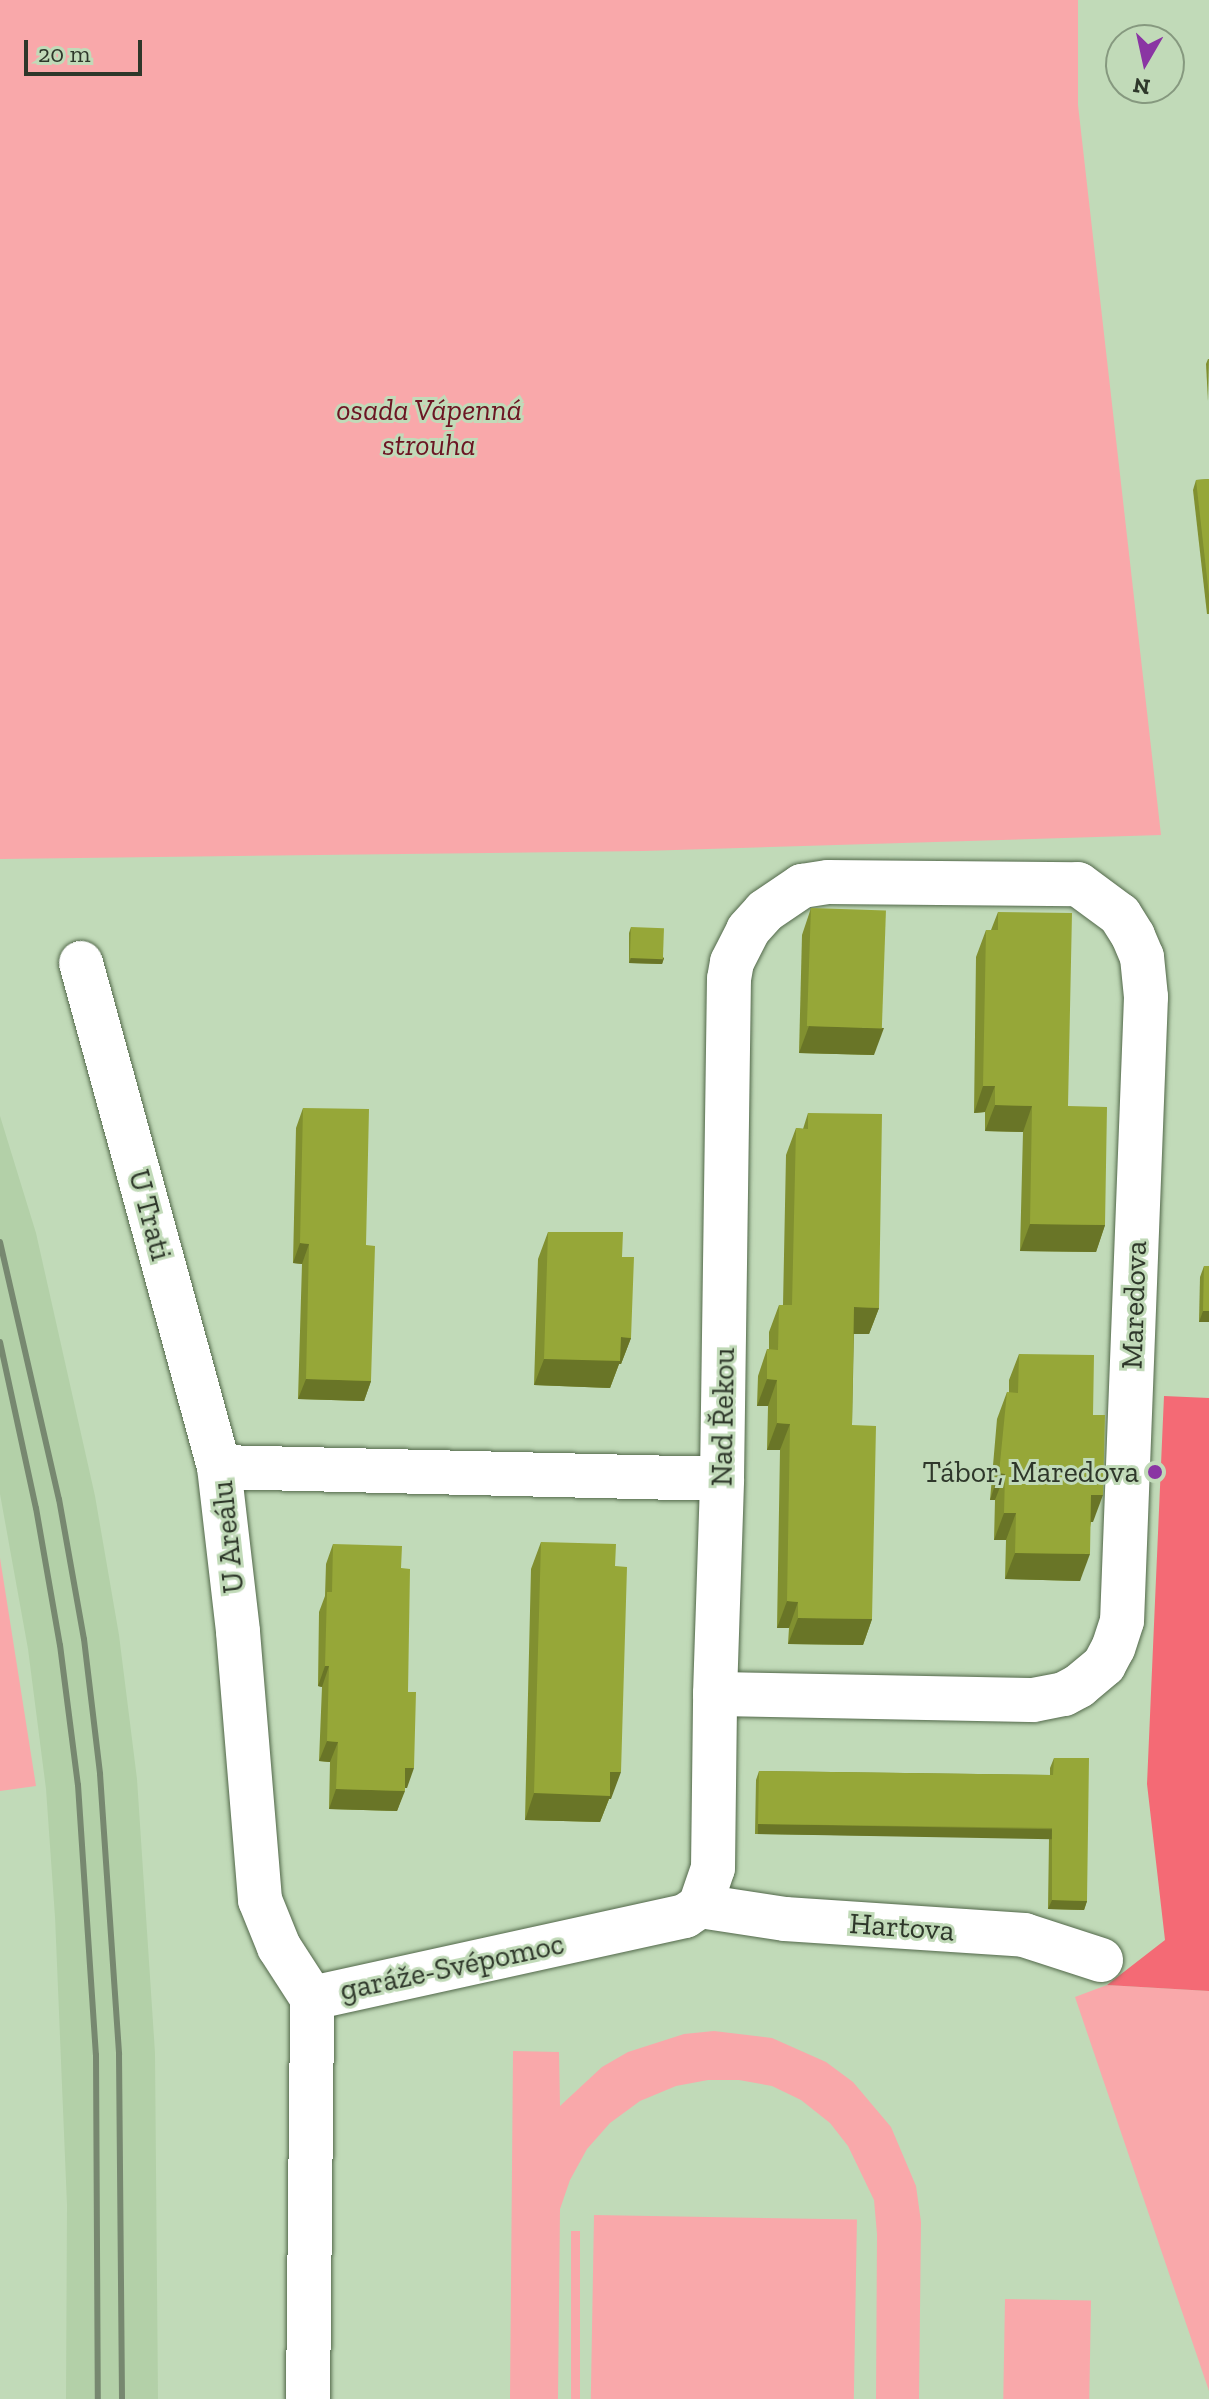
<!DOCTYPE html>
<html>
<head>
<meta charset="utf-8">
<style>
  body { margin:0 }
  #map { position:relative; width:1209px; height:2399px; overflow:hidden; background:#c1dab8; font-family:"Zilla Slab",serif }
  div>[style] { position:absolute }
  .built>* { inset:0; background:#b3d0a8 }
  .green>* { inset:0; background:#f9a8aa; transform-origin:0 0 }
  .forest>* { inset:0; background:#f46a75 }
  .roads { filter:drop-shadow(0 0 2px #52684a) drop-shadow(0 0 2px #52684a) }
  .street>* { height:44px; margin:-22px; padding:0 22px; transform-origin:22px; border-radius:22px; background:#fff }
  .rail>* { height:6px; margin:-3px; padding:0 3px; transform-origin:3px; border-radius:3px; background:#778870 }
  .wall>* { inset:0; background:#819030 }
  .shaded-wall>* { inset:0; background:#697527; transform-origin:0 0 }
  .building>* { inset:0; background:#96a738; transform-origin:0 0 }
  .dots>* { width:22px; height:22px; translate:-50% -50%; box-sizing:border-box; border:4px solid #c1dab8; border-radius:50% }
  span { translate:-50% -50%; white-space:nowrap; text-align:center; line-height:1.15; -webkit-text-stroke:6px #c1dab8; paint-order:stroke }
  .park-label { font-size:30px; color:#6c1523; font-style:italic }
  .street-label { font-size:30px; color:#2e372a }
  .poi-label { font-size:30px; color:#2e372a }
  .right { translate:-100% -50%; text-align:right }
  .north { position:absolute; left:1105px; top:24px; width:80px; height:80px; box-sizing:border-box; background:#c1dab8; border:2px solid #86997f; border-radius:50%; rotate:189deg; font-size:22px; font-weight:700; line-height:32px; text-align:center; color:#2e372a }
  .north::after { content:''; display:block; margin:auto; width:28px; height:36px; background:#8a35a3; clip-path:polygon(50% 0,100% 100%,50% 72%,0 100%) }
  .scale { position:absolute; left:24px; top:40px; width:118px; height:36px; box-sizing:border-box; border:4px solid #2e372a; border-top:0; padding-left:10px; font-size:24px; line-height:28px; white-space:nowrap; color:#2e372a; -webkit-text-stroke:6px #c1dab8; paint-order:stroke }
</style>
</head>
<body>
<div id="map">
  <div class="built">
    <i style="clip-path:polygon(0 1116px,36px 1233px,95px 1496px,119px 1635px,137px 1779px,155px 2053px,158px 2399px,66px 2399px,67px 2205px,55px 1917px,46px 1789px,28px 1649px,0 1494px)"></i>
  </div>
  <div class="green">
    <i style="clip-path:polygon(0 0,1078px 0,1078px 105px,1161px 835px,643px 851px,0 859px)"></i>
    <i style="clip-path:polygon(0 1558px,36px 1786px,0 1791px)"></i>
    <i style="clip-path:polygon(1107px 1985px,1209px 1991px,1209px 2391px,1075px 1997px)"></i>
    <i style="clip-path:polygon(714px 2031px,772px 2038px,826px 2062px,853px 2082px,891px 2127px,916px 2186px,921px 2222px,919px 2399px,876px 2399px,877px 2234px,874px 2200px,848px 2146px,830px 2123px,801px 2100px,772px 2086px,739px 2080px,708px 2080px,676px 2086px,640px 2101px,610px 2123px,587px 2149px,570px 2180px,560px 2209px,558px 2399px,510px 2399px,513px 2051px,559px 2052px,560px 2106px,602px 2067px,628px 2052px,684px 2034px)"></i>
    <i style="left:594px;top:2215px;width:263px;height:184px;rotate:1deg"></i>
    <i style="left:571px;top:2231px;width:9px;height:168px"></i>
    <i style="left:1005px;top:2299px;width:86px;height:100px;rotate:1deg"></i>
  </div>
  <div class="forest">
    <i style="clip-path:polygon(1164px 1396px,1209px 1398px,1209px 1991px,1107px 1985px,1165px 1940px,1147px 1784px)"></i>
  </div>
  <div class="roads">
    <div class="street">
      <i style="left:81px;top:963px;width:523px;rotate:74.69deg"></i>
      <i style="left:219px;top:1467px;width:166px;rotate:83.4deg"></i>
      <i style="left:238px;top:1632px;width:269px;rotate:85.3deg"></i>
      <i style="left:260px;top:1900px;width:51px;rotate:68deg"></i>
      <i style="left:279px;top:1947px;width:61px;rotate:57.1deg"></i>
      <i style="left:219px;top:1467px;width:503px;rotate:1.37deg"></i>
      <i style="left:700px;top:1906px;width:86px;rotate:8.7deg"></i>
      <i style="left:785px;top:1919px;width:240px;rotate:3.8deg"></i>
      <i style="left:1024px;top:1935px;width:81px;rotate:18deg"></i>
      <i style="left:312px;top:1998px;width:382px;rotate:-12.4deg"></i>
      <i style="left:685px;top:1916px;width:18px;rotate:-34deg"></i>
      <i style="left:700px;top:1906px;width:40px;rotate:-71.1deg"></i>
      <i style="left:713px;top:1868px;width:174px;rotate:-89.3deg"></i>
      <i style="left:715px;top:1694px;width:215px;rotate:-88.1deg"></i>
      <i style="left:722px;top:1479px;width:500px;rotate:-89.2deg"></i>
      <i style="left:729px;top:979px;width:17px;rotate:-80deg"></i>
      <i style="left:732px;top:962px;width:36px;rotate:-63deg"></i>
      <i style="left:748px;top:930px;width:25px;rotate:-48deg"></i>
      <i style="left:765px;top:911px;width:45px;rotate:-34deg"></i>
      <i style="left:802px;top:886px;width:26px;rotate:-9deg"></i>
      <i style="left:828px;top:882px;width:250px;rotate:0.5deg"></i>
      <i style="left:1078px;top:884px;width:52px;rotate:36.4deg"></i>
      <i style="left:1120px;top:915px;width:25px;rotate:58deg"></i>
      <i style="left:1133px;top:936px;width:23px;rotate:67deg"></i>
      <i style="left:1142px;top:957px;width:40px;rotate:84.3deg"></i>
      <i style="left:1146px;top:997px;width:624px;rotate:92.2deg"></i>
      <i style="left:1122px;top:1621px;width:28px;rotate:108deg"></i>
      <i style="left:1113px;top:1648px;width:19px;rotate:118deg"></i>
      <i style="left:1104px;top:1665px;width:33px;rotate:140deg"></i>
      <i style="left:1079px;top:1686px;width:17px;rotate:152deg"></i>
      <i style="left:1064px;top:1694px;width:32px;rotate:169deg"></i>
      <i style="left:1033px;top:1700px;width:318px;rotate:-178.9deg"></i>
      <i style="left:308px;top:2399px;width:401px;rotate:-89.4deg"></i>
    </div>
  </div>
  <div class="rail">
    <i style="left:0;top:1242px;width:264px;rotate:77.1deg"></i>
    <i style="left:59px;top:1499px;width:142px;rotate:79.9deg"></i>
    <i style="left:84px;top:1639px;width:136px;rotate:83.2deg"></i>
    <i style="left:100px;top:1774px;width:281px;rotate:86.1deg"></i>
    <i style="left:119px;top:2054px;width:345px;rotate:89.5deg"></i>
    <i style="left:0;top:1342px;width:170px;rotate:77.8deg"></i>
    <i style="left:36px;top:1508px;width:139px;rotate:80.1deg"></i>
    <i style="left:60px;top:1645px;width:141px;rotate:82.7deg"></i>
    <i style="left:78px;top:1785px;width:271px;rotate:86.2deg"></i>
    <i style="left:96px;top:2055px;width:344px;rotate:89.7deg"></i>
  </div>
  <div class="wall">
    <i style="clip-path:polygon(1208px 359px,1209px 359px,1208px 401px,1206px 364px)"></i>
    <i style="clip-path:polygon(1209px 479px,1209px 614px,1207px 614px,1193px 490px,1196px 480px)"></i>
    <i style="clip-path:polygon(811px 908px,874px 1055px,799px 1053px,802px 935px)"></i>
    <i style="clip-path:polygon(998px 912px,1068px 1106px,1105px 1225px,1096px 1252px,1020px 1251px,1023px 1132px,985px 1131px,985px 1112px,974px 1113px,976px 957px,986px 930px,991px 930px)"></i>
    <i style="clip-path:polygon(631px 927px,664px 958px,662px 964px,629px 963px,629px 933px)"></i>
    <i style="clip-path:polygon(303px 1108px,366px 1245px,371px 1381px,364px 1401px,298px 1399px,302px 1264px,293px 1263px,296px 1128px)"></i>
    <i style="clip-path:polygon(808px 1113px,879px 1308px,869px 1334px,854px 1334px,852px 1425px,872px 1619px,863px 1645px,788px 1644px,789px 1628px,777px 1628px,780px 1450px,767px 1450px,768px 1406px,757px 1406px,758px 1376px,767px 1349px,769px 1349px,769px 1332px,779px 1305px,783px 1305px,786px 1155px,796px 1128px,803px 1129px)"></i>
    <i style="clip-path:polygon(548px 1232px,622px 1257px,631px 1338px,621px 1364px,619px 1364px,610px 1388px,534px 1385px,538px 1259px)"></i>
    <i style="clip-path:polygon(1204px 1266px,1209px 1322px,1199px 1322px,1200px 1277px)"></i>
    <i style="clip-path:polygon(1019px 1354px,1093px 1415px,1093px 1522px,1091px 1522px,1080px 1581px,1005px 1579px,1006px 1540px,994px 1540px,995px 1500px,990px 1500px,997px 1419px,1007px 1392px,1009px 1393px,1009px 1380px)"></i>
    <i style="clip-path:polygon(541px 1542px,611px 1799px,609px 1799px,600px 1822px,525px 1820px,531px 1569px)"></i>
    <i style="clip-path:polygon(333px 1544px,401px 1568px,408px 1692px,407px 1788px,405px 1788px,397px 1811px,329px 1809px,330px 1762px,319px 1761px,322px 1687px,318px 1686px,319px 1612px,325px 1596px,326px 1564px)"></i>
    <i style="clip-path:polygon(1054px 1758px,1087px 1901px,1084px 1910px,1048px 1909px,1049px 1838px,755px 1834px,756px 1780px,759px 1771px,1050px 1775px,1050px 1768px)"></i>
  </div>
  <div class="shaded-wall">
    <i style="clip-path:polygon(631px 958px,664px 958px,662px 964px,629px 963px)"></i>
    <i style="clip-path:polygon(809px 1026px,884px 1028px,874px 1055px,799px 1053px)"></i>
    <i style="clip-path:polygon(983px 1086px,995px 1086px,985px 1112px,974px 1113px)"></i>
    <i style="clip-path:polygon(995px 1105px,1032px 1106px,1023px 1132px,985px 1131px)"></i>
    <i style="clip-path:polygon(1030px 1224px,1105px 1225px,1096px 1252px,1020px 1251px)"></i>
    <i style="clip-path:polygon(300px 1243px,309px 1244px,302px 1264px,293px 1263px)"></i>
    <i style="clip-path:polygon(854px 1307px,879px 1308px,869px 1334px,845px 1334px)"></i>
    <i style="clip-path:polygon(1203px 1311px,1209px 1311px,1209px 1322px,1199px 1322px)"></i>
    <i style="clip-path:polygon(621px 1337px,631px 1338px,621px 1364px,619px 1364px,610px 1388px,534px 1385px,544px 1359px)"></i>
    <i style="clip-path:polygon(306px 1379px,371px 1381px,364px 1401px,298px 1399px)"></i>
    <i style="clip-path:polygon(767px 1379px,777px 1380px,768px 1406px,757px 1406px)"></i>
    <i style="clip-path:polygon(777px 1423px,790px 1424px,780px 1450px,767px 1450px)"></i>
    <i style="clip-path:polygon(999px 1473px,1005px 1474px,995px 1500px,990px 1500px)"></i>
    <i style="clip-path:polygon(1091px 1495px,1103px 1495px,1093px 1522px,1082px 1522px)"></i>
    <i style="clip-path:polygon(1004px 1513px,1016px 1513px,1006px 1540px,994px 1540px)"></i>
    <i style="clip-path:polygon(1015px 1553px,1090px 1554px,1080px 1581px,1005px 1579px)"></i>
    <i style="clip-path:polygon(787px 1601px,798px 1602px,789px 1628px,777px 1628px)"></i>
    <i style="clip-path:polygon(798px 1618px,872px 1619px,863px 1645px,788px 1644px)"></i>
    <i style="clip-path:polygon(325px 1666px,329px 1666px,322px 1687px,318px 1686px)"></i>
    <i style="clip-path:polygon(327px 1741px,338px 1742px,330px 1762px,319px 1761px)"></i>
    <i style="clip-path:polygon(405px 1768px,414px 1768px,407px 1788px,398px 1788px)"></i>
    <i style="clip-path:polygon(610px 1772px,621px 1772px,611px 1799px,609px 1799px,600px 1822px,525px 1820px,534px 1793px)"></i>
    <i style="clip-path:polygon(336px 1789px,405px 1791px,397px 1811px,329px 1809px)"></i>
    <i style="left:758px;top:1824px;width:294px;height:10px;rotate:1deg"></i>
    <i style="clip-path:polygon(1052px 1900px,1087px 1901px,1084px 1910px,1048px 1909px)"></i>
  </div>
  <div class="building">
    <i style="clip-path:polygon(1209px 479px,1209px 595px,1196px 480px)"></i>
    <i style="left:811px;top:908px;width:75px;height:118px;rotate:2deg"></i>
    <i style="clip-path:polygon(998px 912px,1072px 913px,1068px 1106px,1107px 1107px,1105px 1225px,1030px 1224px,1032px 1106px,995px 1105px,995px 1086px,983px 1086px,986px 930px,998px 930px)"></i>
    <i style="left:631px;top:927px;width:33px;height:31px;rotate:2deg"></i>
    <i style="clip-path:polygon(303px 1108px,369px 1109px,366px 1245px,375px 1246px,371px 1381px,306px 1379px,309px 1244px,300px 1243px)"></i>
    <i style="clip-path:polygon(808px 1113px,882px 1114px,879px 1308px,854px 1307px,852px 1425px,876px 1426px,872px 1619px,798px 1618px,798px 1602px,787px 1601px,790px 1424px,777px 1423px,777px 1380px,767px 1379px,767px 1349px,778px 1350px,779px 1305px,792px 1305px,796px 1128px,808px 1129px)"></i>
    <i style="clip-path:polygon(548px 1232px,623px 1232px,622px 1257px,634px 1257px,631px 1338px,621px 1337px,620px 1361px,544px 1359px)"></i>
    <i style="clip-path:polygon(1204px 1266px,1209px 1266px,1209px 1311px,1203px 1311px)"></i>
    <i style="clip-path:polygon(1019px 1354px,1094px 1355px,1093px 1415px,1105px 1415px,1103px 1495px,1091px 1495px,1090px 1554px,1015px 1553px,1016px 1513px,1004px 1513px,1005px 1474px,999px 1473px,1007px 1392px,1018px 1393px)"></i>
    <i style="clip-path:polygon(541px 1542px,616px 1544px,615px 1566px,627px 1567px,621px 1772px,610px 1772px,610px 1796px,534px 1793px)"></i>
    <i style="clip-path:polygon(333px 1544px,402px 1546px,401px 1568px,410px 1569px,408px 1692px,416px 1692px,414px 1768px,405px 1768px,405px 1791px,336px 1789px,338px 1742px,327px 1741px,329px 1666px,325px 1666px,327px 1592px,332px 1592px)"></i>
    <i style="clip-path:polygon(1054px 1758px,1089px 1758px,1087px 1901px,1052px 1900px,1052px 1828px,758px 1824px,759px 1771px,1053px 1775px)"></i>
  </div>
  <div class="dots">
    <i style="left:1155px;top:1472px;background:#8a35a3"></i>
  </div>
  <div class="park-label">
    <span style="left:429px;top:427px">osada Vápenná<br>strouha</span>
  </div>
  <div class="street-label">
    <span style="left:150px;top:1215px;rotate:75deg">U Trati</span>
    <span style="left:1134px;top:1305px;rotate:-88deg">Maredova</span>
    <span style="left:723px;top:1417px;rotate:-89deg">Nad Řekou</span>
    <span style="left:228px;top:1537px;rotate:-96deg">U Areálu</span>
    <span style="left:902px;top:1927px;rotate:4deg">Hartova</span>
    <span style="left:452px;top:1967px;rotate:-12deg">garáže-Svépomoc</span>
  </div>
  <div class="poi-label">
    <span class="right" style="left:1139px;top:1472px">Tábor, Maredova</span>
  </div>
  <div class="north">N</div>
  <div class="scale">20 m</div>
</div>
</body>
</html>
